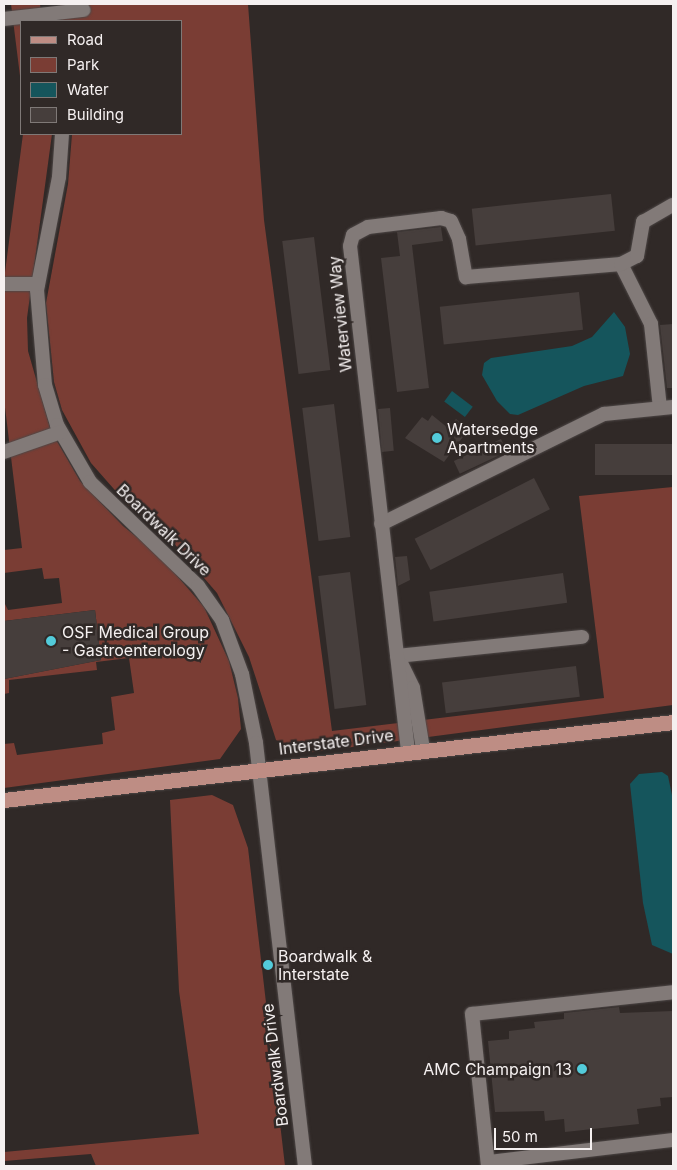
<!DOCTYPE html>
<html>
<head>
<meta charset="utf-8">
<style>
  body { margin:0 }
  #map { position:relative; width:677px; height:1170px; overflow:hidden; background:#302927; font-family:Inter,sans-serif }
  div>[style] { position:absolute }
  .green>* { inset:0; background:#7a3d34 }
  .water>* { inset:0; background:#15555c; transform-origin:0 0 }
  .building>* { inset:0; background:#463e3c; transform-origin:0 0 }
  .roads { filter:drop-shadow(0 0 1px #4d4746) drop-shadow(0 0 1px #4d4746) }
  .minor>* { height:14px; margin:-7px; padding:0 7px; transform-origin:7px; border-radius:7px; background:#827a78 }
  .major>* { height:15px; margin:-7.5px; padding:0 7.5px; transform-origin:7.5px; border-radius:7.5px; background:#be8d84 }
  .dots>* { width:14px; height:14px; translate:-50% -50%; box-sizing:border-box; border:2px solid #302927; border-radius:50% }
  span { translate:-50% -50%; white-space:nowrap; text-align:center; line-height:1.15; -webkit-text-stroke:5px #302927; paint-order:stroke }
  .street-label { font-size:16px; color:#f5f0f0 }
  .poi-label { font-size:16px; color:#f5f0f0 }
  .left { translate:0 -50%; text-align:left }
  .right { translate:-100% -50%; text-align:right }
  .frame { position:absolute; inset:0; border:5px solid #f5f0f0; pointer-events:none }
  .legend { position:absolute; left:20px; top:20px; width:162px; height:115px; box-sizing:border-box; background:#302927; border:1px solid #7f7977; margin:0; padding:6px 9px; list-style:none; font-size:15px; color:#f5f0f0 }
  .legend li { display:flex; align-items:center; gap:10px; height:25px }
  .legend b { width:25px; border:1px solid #7f7977 }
  .scale { position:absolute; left:494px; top:1128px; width:98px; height:22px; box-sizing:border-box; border:2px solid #f5f0f0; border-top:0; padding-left:6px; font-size:15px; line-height:18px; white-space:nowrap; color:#f5f0f0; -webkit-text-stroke:4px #302927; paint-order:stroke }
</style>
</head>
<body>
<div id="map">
  <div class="green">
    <i style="clip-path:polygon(11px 4px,40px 4px,42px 21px,21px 21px,21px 84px)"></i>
    <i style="clip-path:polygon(60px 4px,248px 4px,264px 220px,332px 731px,604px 698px,579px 496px,673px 487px,673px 705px,299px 754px,276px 740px,249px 657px,217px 593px,171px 540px,128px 505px,91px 463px,62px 410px,54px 382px,46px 303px,68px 184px,72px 134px,181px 134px,181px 21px,62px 21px)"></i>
    <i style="clip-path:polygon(23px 134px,52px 134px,27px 318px,28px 351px,51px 431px,80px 481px,123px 526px,159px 555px,204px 607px,229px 661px,238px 698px,241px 729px,220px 759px,4px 788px,4px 744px,14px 743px,17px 755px,103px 744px,102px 733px,115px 730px,111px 697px,134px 693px,129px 658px,96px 662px,97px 670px,9px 680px,9px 693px,4px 694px,4px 679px,101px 660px,95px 610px,4px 621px,4px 602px,8px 610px,62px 603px,59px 578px,44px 579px,42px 568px,4px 573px,4px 550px,22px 548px,4px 399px,4px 280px)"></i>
    <i style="clip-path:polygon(212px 795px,233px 805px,248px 848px,285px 1166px,96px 1166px,91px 1154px,4px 1161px,4px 1152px,199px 1134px,179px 991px,170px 800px)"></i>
  </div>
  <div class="water">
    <i style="clip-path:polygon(614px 312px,625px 327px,630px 354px,623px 376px,584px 386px,518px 415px,510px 414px,497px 401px,482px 375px,484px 363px,491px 358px,572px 346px,592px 337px)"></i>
    <i style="left:452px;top:391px;width:26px;height:13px;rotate:37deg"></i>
    <i style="clip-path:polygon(662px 772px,668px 776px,673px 800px,673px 954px,652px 945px,643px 903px,630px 784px,639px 774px)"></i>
  </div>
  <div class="building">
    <i style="left:611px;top:194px;width:37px;height:140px;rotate:84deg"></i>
    <i style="clip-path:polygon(441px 227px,443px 241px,412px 245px,429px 388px,397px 392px,381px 258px,400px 256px,397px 232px)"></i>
    <i style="left:314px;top:237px;width:134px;height:32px;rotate:83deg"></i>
    <i style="left:579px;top:292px;width:38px;height:140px;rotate:84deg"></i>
    <i style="clip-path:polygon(673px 324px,673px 388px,667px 388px,660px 325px)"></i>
    <i style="left:334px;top:404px;width:134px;height:32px;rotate:83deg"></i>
    <i style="left:390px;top:408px;width:43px;height:12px;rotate:85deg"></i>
    <i style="clip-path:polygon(432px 415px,448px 428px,456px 419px,469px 429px,444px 462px,405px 438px,422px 417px,428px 421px)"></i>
    <i style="left:501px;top:439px;width:14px;height:52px;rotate:65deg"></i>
    <i style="left:673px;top:444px;width:31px;height:78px;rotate:90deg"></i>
    <i style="left:534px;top:478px;width:35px;height:134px;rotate:63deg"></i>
    <i style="clip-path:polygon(407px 556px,410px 580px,398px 586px,395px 557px)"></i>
    <i style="left:350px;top:572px;width:134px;height:32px;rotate:83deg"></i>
    <i style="left:563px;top:573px;width:30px;height:135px;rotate:82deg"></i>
    <i style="clip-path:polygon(95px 610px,101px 660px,4px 679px,4px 621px)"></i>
    <i style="left:576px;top:666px;width:31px;height:135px;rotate:83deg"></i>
    <i style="clip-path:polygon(619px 1007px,620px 1013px,673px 1011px,673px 1097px,660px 1098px,661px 1106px,637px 1109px,639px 1124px,565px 1132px,564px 1119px,545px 1121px,544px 1111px,495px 1112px,488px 1041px,509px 1039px,509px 1031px,535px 1028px,534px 1022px,564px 1019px,564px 1013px)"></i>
  </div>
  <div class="roads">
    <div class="minor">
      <i style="left:4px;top:19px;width:80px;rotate:-6.5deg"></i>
      <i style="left:62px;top:134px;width:43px;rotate:94deg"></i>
      <i style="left:59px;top:177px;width:115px;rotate:101deg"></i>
      <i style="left:37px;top:290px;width:95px;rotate:85.2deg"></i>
      <i style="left:45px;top:385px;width:42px;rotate:73.3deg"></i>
      <i style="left:57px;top:425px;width:66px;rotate:59.9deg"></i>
      <i style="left:90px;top:482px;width:150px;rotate:43.9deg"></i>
      <i style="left:198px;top:586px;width:42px;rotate:54.8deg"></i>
      <i style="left:222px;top:620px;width:58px;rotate:69.7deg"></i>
      <i style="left:242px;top:674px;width:70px;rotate:78.5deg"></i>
      <i style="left:256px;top:743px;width:426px;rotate:83.4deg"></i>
      <i style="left:621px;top:264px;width:67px;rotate:63.4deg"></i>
      <i style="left:651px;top:324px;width:84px;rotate:83.9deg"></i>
      <i style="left:4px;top:284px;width:34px"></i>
      <i style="left:4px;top:452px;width:60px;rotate:-19.3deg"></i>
      <i style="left:381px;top:524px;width:249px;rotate:-26.3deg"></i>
      <i style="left:604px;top:414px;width:69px;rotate:-5.8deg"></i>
      <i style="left:397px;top:656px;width:186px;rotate:-5.9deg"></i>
      <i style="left:402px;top:665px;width:25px;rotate:64deg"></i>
      <i style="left:413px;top:688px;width:62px;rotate:80.7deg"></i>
      <i style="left:408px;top:751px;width:508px;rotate:-96.55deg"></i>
      <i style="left:350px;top:246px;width:11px;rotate:-75deg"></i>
      <i style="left:353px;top:235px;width:17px;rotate:-28deg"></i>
      <i style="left:368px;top:227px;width:74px;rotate:-7deg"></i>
      <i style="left:441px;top:218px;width:10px;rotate:17deg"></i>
      <i style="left:451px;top:221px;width:20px;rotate:66deg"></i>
      <i style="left:459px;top:239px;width:39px;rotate:80deg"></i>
      <i style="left:466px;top:277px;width:156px;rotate:-4.8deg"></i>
      <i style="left:621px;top:264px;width:18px;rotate:-27deg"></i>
      <i style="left:637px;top:256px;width:35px;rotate:-80deg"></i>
      <i style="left:643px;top:222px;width:34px;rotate:-30deg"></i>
      <i style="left:488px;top:1162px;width:186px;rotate:-6.8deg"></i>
      <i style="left:488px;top:1166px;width:153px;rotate:-96deg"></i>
      <i style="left:472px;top:1014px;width:202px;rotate:-6.2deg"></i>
    </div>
    <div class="major">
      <i style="left:4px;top:800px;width:674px;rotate:-6.65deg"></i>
    </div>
  </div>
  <div class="dots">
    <i style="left:437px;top:438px;background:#53cbda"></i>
    <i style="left:51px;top:641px;background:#53cbda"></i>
    <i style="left:268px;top:965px;background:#53cbda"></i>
    <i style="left:582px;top:1069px;background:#53cbda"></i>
  </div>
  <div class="street-label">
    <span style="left:340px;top:314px;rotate:-96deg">Waterview Way</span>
    <span style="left:164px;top:530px;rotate:44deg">Boardwalk Drive</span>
    <span style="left:336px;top:742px;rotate:-7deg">Interstate Drive</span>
    <span style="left:275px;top:1065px;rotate:-97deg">Boardwalk Drive</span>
  </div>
  <div class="poi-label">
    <span class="left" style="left:447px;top:438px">Watersedge<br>Apartments</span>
    <span class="left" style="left:62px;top:641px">OSF Medical Group<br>- Gastroenterology</span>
    <span class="left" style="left:278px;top:965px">Boardwalk &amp;<br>Interstate</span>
    <span class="right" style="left:572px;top:1069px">AMC Champaign 13</span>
  </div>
  <div class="frame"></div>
  <ul class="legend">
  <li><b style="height:6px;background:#be8d84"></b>Road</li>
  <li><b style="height:14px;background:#7a3d34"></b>Park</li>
  <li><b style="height:14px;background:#15555c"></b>Water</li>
  <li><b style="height:14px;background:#463e3c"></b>Building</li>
  </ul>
  <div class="scale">50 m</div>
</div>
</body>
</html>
